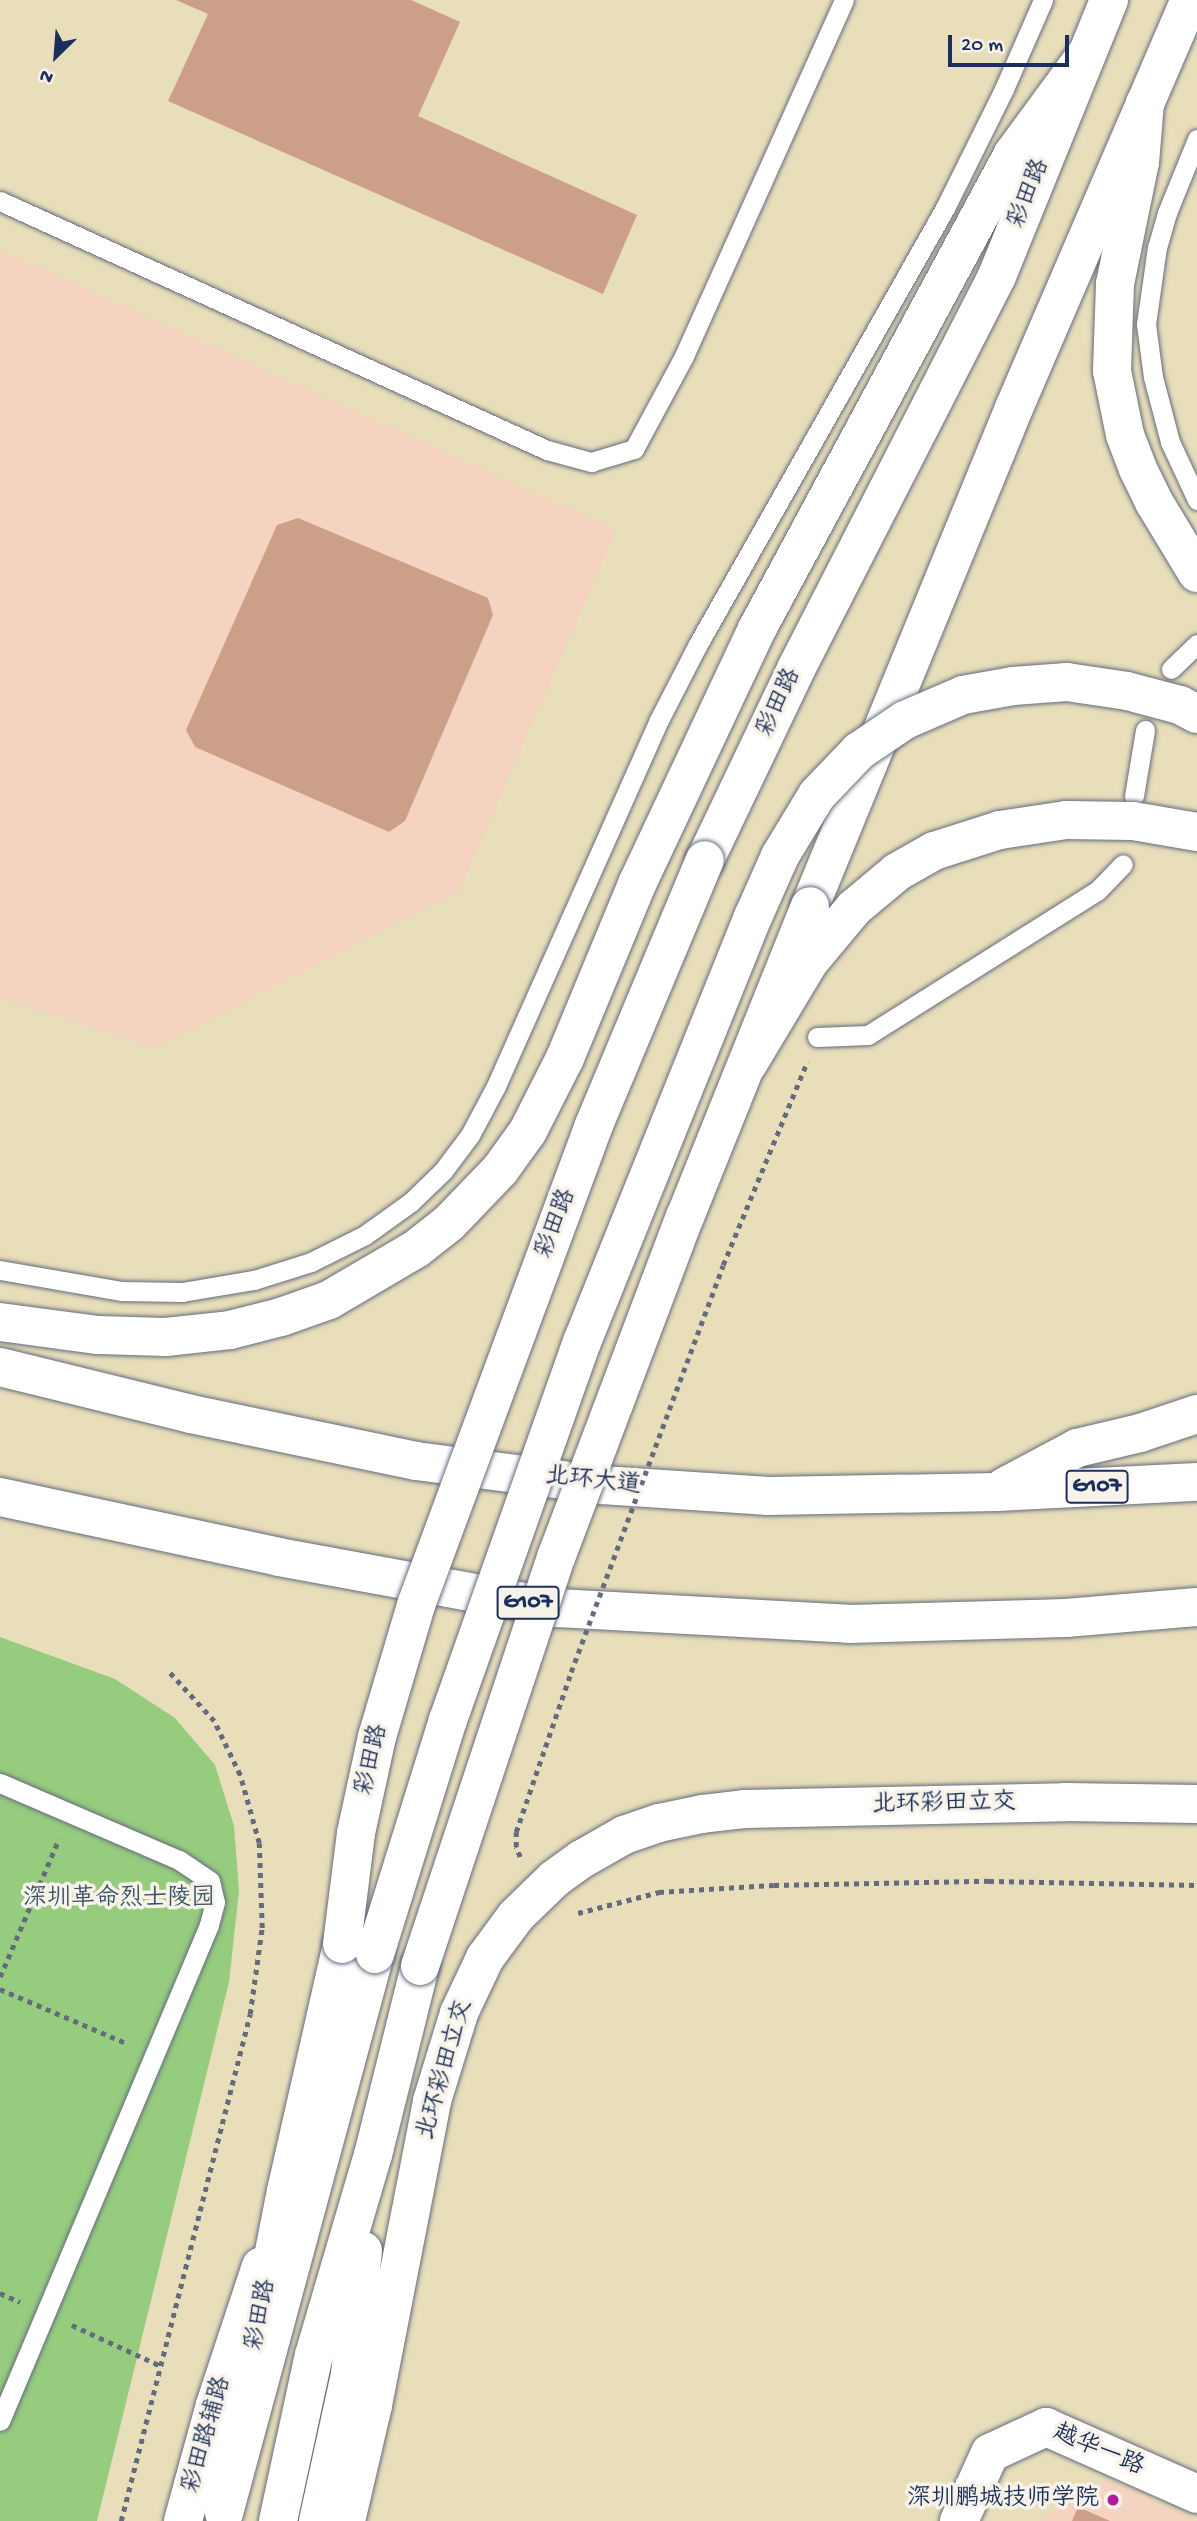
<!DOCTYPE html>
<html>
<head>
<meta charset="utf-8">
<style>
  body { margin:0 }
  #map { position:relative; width:1197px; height:2521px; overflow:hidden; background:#e9deba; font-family:"Gochi Hand","LXGW WenKai TC",sans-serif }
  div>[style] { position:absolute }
  .built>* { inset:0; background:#f4d3c0 }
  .green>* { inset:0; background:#96cc7e }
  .building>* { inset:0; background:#cb9f88 }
  .path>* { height:4.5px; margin-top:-2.25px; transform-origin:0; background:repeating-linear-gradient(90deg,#636c7e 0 5px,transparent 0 10px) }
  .roads { filter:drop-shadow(0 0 2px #636c7e) drop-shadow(0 0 2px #636c7e) }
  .lane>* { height:19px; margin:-9.5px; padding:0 9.5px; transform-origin:9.5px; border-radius:9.5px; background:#fff }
  .street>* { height:38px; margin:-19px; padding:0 19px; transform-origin:19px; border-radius:19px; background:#fff }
  .secondary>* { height:38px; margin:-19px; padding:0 19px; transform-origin:19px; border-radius:19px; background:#fff }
  .primary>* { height:38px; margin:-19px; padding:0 19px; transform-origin:19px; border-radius:19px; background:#fff }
  .highway>* { height:38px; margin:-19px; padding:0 19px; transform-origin:19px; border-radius:19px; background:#fff }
  .path-bridge>* { height:4.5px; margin-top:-2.25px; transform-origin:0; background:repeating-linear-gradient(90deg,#636c7e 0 5px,transparent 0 10px) }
  .bridges { filter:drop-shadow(0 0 2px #636c7e) drop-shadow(0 0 2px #636c7e) }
  .primary-bridge>* { height:38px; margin:-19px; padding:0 19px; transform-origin:19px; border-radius:19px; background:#fff }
  .highway-bridge>* { height:38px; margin:-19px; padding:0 19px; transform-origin:19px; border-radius:19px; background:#fff }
  .dots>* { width:19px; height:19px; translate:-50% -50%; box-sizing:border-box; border:4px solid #f7f3e8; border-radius:50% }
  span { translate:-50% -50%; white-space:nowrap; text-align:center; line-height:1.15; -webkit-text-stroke:7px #f7f3e8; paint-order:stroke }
  .shield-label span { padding:2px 5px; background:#f7f3e8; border:2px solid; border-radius:5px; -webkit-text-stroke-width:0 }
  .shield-label { font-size:23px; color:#1b2f5e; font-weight:700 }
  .street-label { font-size:24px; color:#1b2f5e }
  .park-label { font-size:24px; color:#3a5666 }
  .poi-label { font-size:24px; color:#1b2f5e }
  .right { translate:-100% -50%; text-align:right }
  .north { position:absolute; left:21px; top:21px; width:70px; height:70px; -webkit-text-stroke:5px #f7f3e8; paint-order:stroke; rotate:205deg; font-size:19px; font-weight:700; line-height:28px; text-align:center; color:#1b2f5e }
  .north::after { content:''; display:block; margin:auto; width:24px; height:32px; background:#1b2f5e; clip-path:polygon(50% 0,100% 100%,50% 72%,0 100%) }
  .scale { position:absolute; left:948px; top:35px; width:121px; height:32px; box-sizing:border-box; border:4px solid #1b2f5e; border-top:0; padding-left:9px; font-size:21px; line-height:24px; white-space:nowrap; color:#1b2f5e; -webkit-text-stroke:5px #f7f3e8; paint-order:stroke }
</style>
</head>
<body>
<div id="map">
  <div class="built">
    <i style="clip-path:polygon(0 250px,616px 530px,459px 891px,154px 1048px,0 998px)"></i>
    <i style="clip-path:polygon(1107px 2479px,1197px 2521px,1039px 2521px)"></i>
  </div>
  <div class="green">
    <i style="clip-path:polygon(0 1637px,115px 1679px,175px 1718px,215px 1765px,234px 1826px,239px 1891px,229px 1982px,97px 2521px,0 2521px)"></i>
  </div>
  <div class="building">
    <i style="clip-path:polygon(176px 0,411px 0,460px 22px,418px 116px,637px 215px,603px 294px,168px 101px,208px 14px)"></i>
    <i style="clip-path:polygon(298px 518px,488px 598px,493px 615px,405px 821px,389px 832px,195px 747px,186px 730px,277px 525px)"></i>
    <i style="clip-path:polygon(1078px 2507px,1110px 2521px,1072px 2521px)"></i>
  </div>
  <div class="path">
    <i style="left:723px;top:1265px;width:220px;rotate:-67.5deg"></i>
    <i style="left:520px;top:1857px;width:11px;rotate:-112deg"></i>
    <i style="left:516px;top:1847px;width:15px;rotate:-90deg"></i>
    <i style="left:516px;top:1832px;width:169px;rotate:-71deg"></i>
    <i style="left:578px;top:1913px;width:84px;rotate:-14.5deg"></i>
    <i style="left:659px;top:1892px;width:115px;rotate:-3.5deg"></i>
    <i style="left:774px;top:1885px;width:215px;rotate:-1.1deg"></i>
    <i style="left:989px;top:1881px;width:208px;rotate:1.1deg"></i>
    <i style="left:0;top:1977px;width:150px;rotate:-66.9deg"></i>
    <i style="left:0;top:1989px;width:137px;rotate:23.2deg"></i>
    <i style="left:0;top:2293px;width:22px;rotate:24deg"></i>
    <i style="left:72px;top:2325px;width:98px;rotate:24.7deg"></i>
    <i style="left:121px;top:2521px;width:523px;rotate:-75.72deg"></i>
    <i style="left:250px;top:2014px;width:87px;rotate:-82.1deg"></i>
    <i style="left:262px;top:1928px;width:85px;rotate:-92deg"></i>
    <i style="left:259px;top:1843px;width:71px;rotate:-105.6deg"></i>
    <i style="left:240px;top:1775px;width:60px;rotate:-115.7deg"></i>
    <i style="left:214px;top:1721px;width:67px;rotate:-132.6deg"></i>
  </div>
  <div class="roads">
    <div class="lane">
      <i style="left:1197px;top:139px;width:80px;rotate:112.1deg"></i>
      <i style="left:1167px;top:213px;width:35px;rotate:106deg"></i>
      <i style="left:1157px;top:247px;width:78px;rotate:98.1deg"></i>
      <i style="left:1146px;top:324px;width:53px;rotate:82.5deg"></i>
      <i style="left:1153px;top:377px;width:67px;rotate:75.3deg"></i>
      <i style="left:1170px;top:442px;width:64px;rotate:65deg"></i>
      <i style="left:0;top:201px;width:601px;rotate:24.48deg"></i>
      <i style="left:547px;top:450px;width:46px;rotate:15.3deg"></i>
      <i style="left:591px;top:462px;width:45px;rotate:-16.8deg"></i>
      <i style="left:634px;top:449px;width:106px;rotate:-61.7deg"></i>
      <i style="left:684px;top:356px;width:390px;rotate:-65.8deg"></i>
      <i style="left:1171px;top:669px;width:36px;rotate:-44deg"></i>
      <i style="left:1134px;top:796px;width:67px;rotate:-80.5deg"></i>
      <i style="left:817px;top:1037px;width:51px;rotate:-2.2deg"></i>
      <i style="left:868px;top:1035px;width:271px;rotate:-32.2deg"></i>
      <i style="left:1097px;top:891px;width:37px;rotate:-46deg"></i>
      <i style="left:0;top:1270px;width:124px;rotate:9.8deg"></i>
      <i style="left:122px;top:1291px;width:60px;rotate:1deg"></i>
      <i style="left:182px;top:1292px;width:73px;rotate:-9.5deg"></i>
      <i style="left:254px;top:1280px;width:60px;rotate:-17.5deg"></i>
      <i style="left:311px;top:1262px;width:60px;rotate:-26.6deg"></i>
      <i style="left:365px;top:1235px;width:57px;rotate:-35.7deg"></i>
      <i style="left:411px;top:1202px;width:45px;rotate:-44.1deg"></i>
      <i style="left:443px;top:1171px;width:45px;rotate:-53.1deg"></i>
      <i style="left:470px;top:1135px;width:55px;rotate:-62deg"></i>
      <i style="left:496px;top:1086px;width:401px;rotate:-66deg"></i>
      <i style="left:659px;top:720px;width:83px;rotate:-62.8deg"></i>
      <i style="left:697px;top:646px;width:503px;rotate:-60.48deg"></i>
      <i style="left:945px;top:208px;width:133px;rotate:-63.6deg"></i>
      <i style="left:1004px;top:89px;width:97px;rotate:-66.3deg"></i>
      <i style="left:0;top:1783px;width:195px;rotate:23.3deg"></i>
      <i style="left:179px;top:1860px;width:37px;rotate:34deg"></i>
      <i style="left:210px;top:1881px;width:22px;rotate:77deg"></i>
      <i style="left:215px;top:1902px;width:24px;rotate:105deg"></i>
      <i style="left:209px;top:1925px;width:538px;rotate:112.85deg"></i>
    </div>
    <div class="street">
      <i style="left:959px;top:2521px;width:75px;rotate:-65.5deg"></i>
      <i style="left:990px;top:2453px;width:62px;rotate:-24.9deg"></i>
      <i style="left:1046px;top:2427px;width:165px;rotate:23.9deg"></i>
    </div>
    <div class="secondary">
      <i style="left:183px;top:2521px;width:120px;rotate:-74.6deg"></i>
      <i style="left:215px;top:2405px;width:146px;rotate:-71.7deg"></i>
      <i style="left:346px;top:2521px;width:119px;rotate:-76.9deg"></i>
      <i style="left:373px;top:2405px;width:310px;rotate:-79deg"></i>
      <i style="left:432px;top:2101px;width:92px;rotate:-72.9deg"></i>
      <i style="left:459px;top:2013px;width:61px;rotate:-64.7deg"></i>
      <i style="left:485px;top:1958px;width:52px;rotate:-53.6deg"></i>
      <i style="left:516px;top:1916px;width:53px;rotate:-44.2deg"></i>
      <i style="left:554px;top:1879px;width:34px;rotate:-36deg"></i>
      <i style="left:582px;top:1859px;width:48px;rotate:-29.7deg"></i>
      <i style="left:624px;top:1835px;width:37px;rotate:-19deg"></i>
      <i style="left:659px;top:1823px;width:44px;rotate:-11.8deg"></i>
      <i style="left:702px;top:1814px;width:42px;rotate:-6.8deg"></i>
      <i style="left:744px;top:1809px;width:321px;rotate:-1.2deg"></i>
      <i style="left:1065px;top:1802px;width:132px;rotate:0.9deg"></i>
    </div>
    <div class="primary">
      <i style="left:705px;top:860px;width:212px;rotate:-64.5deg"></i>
      <i style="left:796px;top:669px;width:441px;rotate:-62.9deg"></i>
      <i style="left:997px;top:276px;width:298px;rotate:-67.9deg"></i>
      <i style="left:810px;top:906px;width:538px;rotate:-67.72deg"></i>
      <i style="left:1014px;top:408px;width:444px;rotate:-66.7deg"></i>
      <i style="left:263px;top:2308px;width:119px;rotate:-78.9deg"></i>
      <i style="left:286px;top:2191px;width:253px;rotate:-77.2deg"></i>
      <i style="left:278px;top:2521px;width:170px;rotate:-77.8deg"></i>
      <i style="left:314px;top:2355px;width:209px;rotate:-73.6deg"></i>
      <i style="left:373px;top:2155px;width:195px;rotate:-76deg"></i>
      <i style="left:318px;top:2521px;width:150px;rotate:-77.7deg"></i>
      <i style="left:350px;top:2374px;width:124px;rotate:-84deg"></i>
    </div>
    <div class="highway">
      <i style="left:1145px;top:103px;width:59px;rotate:94.8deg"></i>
      <i style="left:1140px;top:162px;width:125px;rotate:101.6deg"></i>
      <i style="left:1115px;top:284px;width:87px;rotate:92deg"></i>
      <i style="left:1112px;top:371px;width:65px;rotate:78.5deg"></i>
      <i style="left:1125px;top:435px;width:36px;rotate:69deg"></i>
      <i style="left:1138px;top:469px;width:37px;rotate:64deg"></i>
      <i style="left:1154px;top:502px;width:83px;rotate:58.8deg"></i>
      <i style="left:0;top:1322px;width:99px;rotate:7.6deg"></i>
      <i style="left:98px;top:1335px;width:68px;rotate:1.7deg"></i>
      <i style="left:166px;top:1337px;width:64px;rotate:-6.2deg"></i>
      <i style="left:230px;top:1330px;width:53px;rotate:-14.3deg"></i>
      <i style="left:281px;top:1317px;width:51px;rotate:-19.5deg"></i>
      <i style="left:329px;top:1300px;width:101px;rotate:-30.4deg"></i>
      <i style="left:416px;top:1249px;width:42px;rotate:-38.2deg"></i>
      <i style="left:449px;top:1223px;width:74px;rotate:-46.1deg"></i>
      <i style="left:500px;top:1170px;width:48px;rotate:-54.3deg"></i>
      <i style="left:528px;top:1131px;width:82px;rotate:-63.1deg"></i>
      <i style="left:565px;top:1058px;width:191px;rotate:-67.5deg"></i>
      <i style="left:638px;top:882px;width:280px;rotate:-64.8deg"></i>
      <i style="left:757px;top:629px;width:540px;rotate:-61.68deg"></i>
      <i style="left:1013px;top:154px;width:122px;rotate:-53.7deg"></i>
      <i style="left:0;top:1367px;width:197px;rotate:13.8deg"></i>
      <i style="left:191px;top:1414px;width:230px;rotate:11.8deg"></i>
      <i style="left:416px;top:1461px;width:188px;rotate:7.4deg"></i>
      <i style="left:602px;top:1485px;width:167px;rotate:3.8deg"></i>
      <i style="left:769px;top:1496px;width:228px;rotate:-1deg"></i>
      <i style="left:997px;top:1492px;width:200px;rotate:-2.9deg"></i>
      <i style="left:1004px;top:1487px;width:83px;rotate:-28.1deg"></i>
      <i style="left:1077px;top:1448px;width:65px;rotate:-13.4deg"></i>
      <i style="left:1140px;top:1433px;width:60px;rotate:-18.4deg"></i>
      <i style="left:0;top:1497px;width:285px;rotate:12.1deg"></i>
      <i style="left:279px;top:1557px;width:283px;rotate:10.4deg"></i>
      <i style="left:557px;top:1608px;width:292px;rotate:3.1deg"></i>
      <i style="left:849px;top:1624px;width:217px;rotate:-1.6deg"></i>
      <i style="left:1066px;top:1618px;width:131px;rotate:-4.8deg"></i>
      <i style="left:224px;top:2513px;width:579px;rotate:-74.88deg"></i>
    </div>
  </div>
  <div class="path-bridge">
    <i style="left:571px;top:1672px;width:434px;rotate:-69.5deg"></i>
  </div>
  <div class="bridges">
    <div class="primary-bridge">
      <i style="left:342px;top:1944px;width:112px;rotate:-82.8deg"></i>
      <i style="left:356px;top:1833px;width:98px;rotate:-77.7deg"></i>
      <i style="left:377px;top:1737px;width:138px;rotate:-73.5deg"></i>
      <i style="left:416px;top:1605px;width:512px;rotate:-69.65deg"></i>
      <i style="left:594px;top:1125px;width:287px;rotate:-67.3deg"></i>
      <i style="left:420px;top:1966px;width:433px;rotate:-71.6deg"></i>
      <i style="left:557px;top:1555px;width:361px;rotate:-69.3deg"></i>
      <i style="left:685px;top:1217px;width:335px;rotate:-68.1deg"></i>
    </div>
    <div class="highway-bridge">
      <i style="left:748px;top:1064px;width:119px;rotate:-59.1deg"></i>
      <i style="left:809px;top:962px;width:70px;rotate:-50.2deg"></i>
      <i style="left:854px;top:908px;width:56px;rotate:-39.9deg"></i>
      <i style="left:897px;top:872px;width:43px;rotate:-29.6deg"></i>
      <i style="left:934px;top:851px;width:69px;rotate:-17.7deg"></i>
      <i style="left:1000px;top:830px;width:67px;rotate:-8.6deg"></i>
      <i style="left:1066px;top:820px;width:67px;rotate:0.9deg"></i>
      <i style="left:1133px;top:821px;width:65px;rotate:9.8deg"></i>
      <i style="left:375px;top:1954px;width:245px;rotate:-72.7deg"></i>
      <i style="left:448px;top:1720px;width:401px;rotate:-70.5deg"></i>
      <i style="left:582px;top:1342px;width:458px;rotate:-68.1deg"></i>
      <i style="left:753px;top:917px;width:67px;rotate:-66.1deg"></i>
      <i style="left:780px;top:856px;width:71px;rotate:-58.8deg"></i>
      <i style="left:817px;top:795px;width:61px;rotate:-46.3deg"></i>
      <i style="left:859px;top:751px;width:55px;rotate:-34deg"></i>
      <i style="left:905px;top:720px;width:63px;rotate:-23.3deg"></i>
      <i style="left:963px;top:695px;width:51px;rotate:-10.2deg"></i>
      <i style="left:1013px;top:686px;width:54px;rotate:-4.2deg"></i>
      <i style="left:1067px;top:682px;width:61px;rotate:8.5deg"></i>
      <i style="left:1127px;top:691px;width:55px;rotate:14.8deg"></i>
      <i style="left:1180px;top:705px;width:19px;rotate:28deg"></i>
    </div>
  </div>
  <div class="dots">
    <i style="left:1113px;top:2500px;background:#b5179e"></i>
  </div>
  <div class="shield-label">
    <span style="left:1097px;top:1487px">G107</span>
    <span style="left:528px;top:1603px">G107</span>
  </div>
  <div class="street-label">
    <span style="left:1030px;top:194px;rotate:-68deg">彩田路</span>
    <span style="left:780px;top:703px;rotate:-65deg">彩田路</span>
    <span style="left:557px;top:1224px;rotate:-69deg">彩田路</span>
    <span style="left:593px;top:1482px;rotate:6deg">北环大道</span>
    <span style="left:373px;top:1760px;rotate:-77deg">彩田路</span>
    <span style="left:944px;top:1805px;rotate:-1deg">北环彩田立交</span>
    <span style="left:446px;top:2070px;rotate:-74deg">北环彩田立交</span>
    <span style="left:262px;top:2315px;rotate:-79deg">彩田路</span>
    <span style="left:208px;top:2435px;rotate:-74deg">彩田路辅路</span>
    <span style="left:1098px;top:2451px;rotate:23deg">越华一路</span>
  </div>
  <div class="park-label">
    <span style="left:119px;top:1900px">深圳革命烈士陵园</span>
  </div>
  <div class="poi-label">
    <span class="right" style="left:1099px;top:2500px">深圳鹏城技师学院</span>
  </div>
  <div class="north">N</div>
  <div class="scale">20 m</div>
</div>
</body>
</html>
